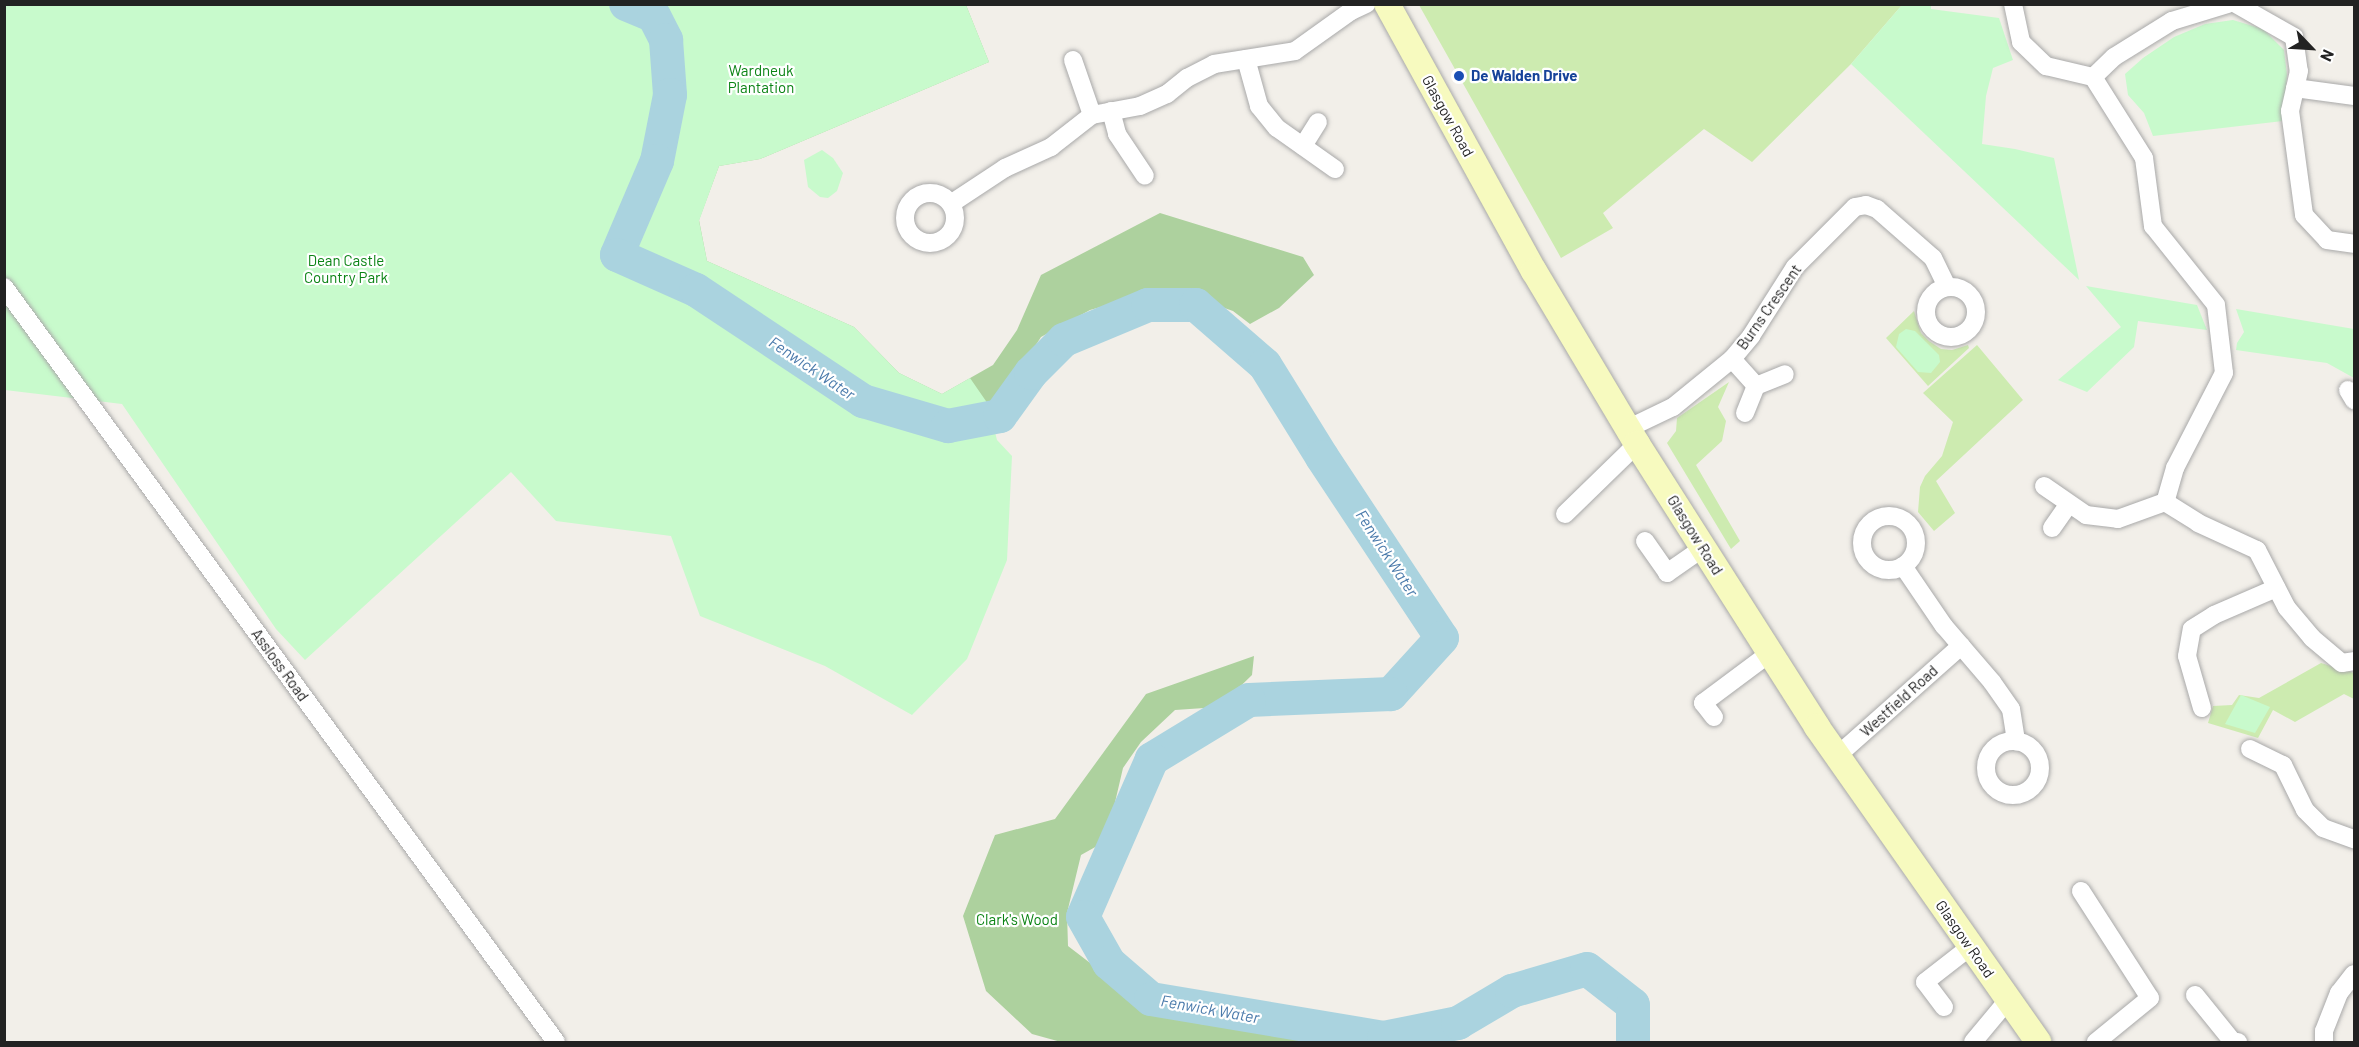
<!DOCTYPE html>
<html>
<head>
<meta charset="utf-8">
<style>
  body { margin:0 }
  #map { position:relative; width:2359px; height:1047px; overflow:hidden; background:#f2efe9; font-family:Barlow,sans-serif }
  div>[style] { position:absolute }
  .grass>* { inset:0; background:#cdebb0 }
  .forest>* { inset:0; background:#add19e }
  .park>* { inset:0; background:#c8facc }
  .river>* { height:34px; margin:-17px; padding:0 17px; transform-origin:17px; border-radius:17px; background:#aad3df }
  .roads { filter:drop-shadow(0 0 2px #a9a9a9) drop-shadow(0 0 2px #a9a9a9) }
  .minor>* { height:18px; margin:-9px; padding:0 9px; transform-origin:9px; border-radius:9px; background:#fff }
  .minor>.ring { margin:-9px; padding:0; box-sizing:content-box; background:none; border:18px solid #fff; border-radius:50% }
  .secondary>* { height:26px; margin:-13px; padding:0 13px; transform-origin:13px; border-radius:13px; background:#f7fabf }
  .dots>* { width:16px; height:16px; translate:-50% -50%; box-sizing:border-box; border:3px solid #fff; border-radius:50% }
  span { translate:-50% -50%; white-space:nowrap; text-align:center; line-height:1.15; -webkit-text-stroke:4.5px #fff; paint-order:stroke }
  .park-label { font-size:15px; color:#0c8416 }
  .transit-label { font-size:15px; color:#164399; font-weight:700 }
  .left { translate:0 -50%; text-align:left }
  .street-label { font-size:15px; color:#222 }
  .water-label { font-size:16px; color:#4a7aab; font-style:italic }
  .frame { position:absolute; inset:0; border:6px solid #222; pointer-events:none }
  .north { position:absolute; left:2281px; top:18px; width:60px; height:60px; -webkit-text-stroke:4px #fff; paint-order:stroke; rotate:115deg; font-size:16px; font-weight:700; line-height:24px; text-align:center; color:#222 }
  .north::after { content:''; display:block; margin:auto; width:21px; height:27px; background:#222; clip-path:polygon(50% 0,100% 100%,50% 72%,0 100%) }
</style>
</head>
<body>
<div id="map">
  <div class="grass">
    <i style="clip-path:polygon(1419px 5px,1902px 5px,1851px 64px,1752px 162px,1704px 129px,1603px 213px,1613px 228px,1561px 258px)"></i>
    <i style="clip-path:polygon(1914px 311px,1921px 333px,1929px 341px,1941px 349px,1952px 350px,1968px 345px,1969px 348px,1928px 386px,1886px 338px)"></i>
    <i style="clip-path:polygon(1977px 345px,2023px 400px,1936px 481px,1955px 513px,1934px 531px,1918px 512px,1920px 487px,1925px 476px,1942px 456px,1953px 422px,1923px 393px)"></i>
    <i style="clip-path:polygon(1729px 382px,1718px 407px,1726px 421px,1722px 441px,1696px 465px,1740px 541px,1731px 549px,1667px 443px,1676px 431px,1677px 418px)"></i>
    <i style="clip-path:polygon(2321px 663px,2354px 673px,2354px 699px,2344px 694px,2295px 722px,2273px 710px,2258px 738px,2208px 723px,2213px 706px,2232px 705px,2239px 695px,2259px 698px)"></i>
  </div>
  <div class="forest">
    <i style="clip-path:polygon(966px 5px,989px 62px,760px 159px,719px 166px,699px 220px,707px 261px,854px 327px,899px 373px,942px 394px,993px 365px,1017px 330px,1041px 275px,1160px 213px,1303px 257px,1314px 275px,1279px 308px,1250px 324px,1233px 311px,1168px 288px,1090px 310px,1041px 337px,1017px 374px,988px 404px,952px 409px,738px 291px,648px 214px,670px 176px)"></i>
    <i style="clip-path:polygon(1254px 656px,1252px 675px,1219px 707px,1175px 710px,1141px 742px,1123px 768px,1106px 841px,1081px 855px,1067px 913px,1068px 946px,1137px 999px,1200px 1024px,1286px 1031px,1333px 1042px,1061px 1042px,1032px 1034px,986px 991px,963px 916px,995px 835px,1055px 819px,1146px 694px)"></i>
  </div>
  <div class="park">
    <i style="clip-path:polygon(4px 5px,966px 5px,989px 62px,760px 159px,719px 166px,699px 221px,707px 261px,854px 327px,899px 373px,942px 394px,970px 378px,988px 404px,997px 440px,1012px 456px,1007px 560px,967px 659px,912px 715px,825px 666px,700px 616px,671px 536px,556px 521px,511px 472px,305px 660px,276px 629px,122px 404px,5px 390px)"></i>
    <i style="clip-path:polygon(1902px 5px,1931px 5px,1931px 9px,1999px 18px,2013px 60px,1993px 68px,1986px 96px,1982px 144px,2015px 149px,2054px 158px,2079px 280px,1851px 64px)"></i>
    <i style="clip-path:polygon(2233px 20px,2263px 29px,2284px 50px,2287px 75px,2283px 121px,2153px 136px,2144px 113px,2128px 95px,2125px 74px,2143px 58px,2174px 37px,2205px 24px)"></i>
    <i style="clip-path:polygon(822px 150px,833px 158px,843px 173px,837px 191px,828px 198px,820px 197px,808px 187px,804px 160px)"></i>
    <i style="clip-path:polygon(2086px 286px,2197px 305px,2207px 330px,2138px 321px,2134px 347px,2087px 392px,2058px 380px,2121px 327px)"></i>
    <i style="clip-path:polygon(2236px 309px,2354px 329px,2354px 378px,2327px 363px,2236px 350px,2237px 343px,2244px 332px)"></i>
    <i style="clip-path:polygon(1906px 329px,1915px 331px,1939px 355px,1940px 362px,1931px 373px,1918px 372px,1896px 347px,1899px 334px)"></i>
    <i style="clip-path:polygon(2241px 695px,2270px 707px,2255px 733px,2225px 724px)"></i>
  </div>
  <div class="river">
    <i style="left:626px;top:4px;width:30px;rotate:23deg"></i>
    <i style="left:654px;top:16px;width:27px;rotate:63deg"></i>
    <i style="left:666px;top:40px;width:55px;rotate:85.8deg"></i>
    <i style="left:670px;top:95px;width:67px;rotate:101.1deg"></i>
    <i style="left:657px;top:161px;width:102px;rotate:113.1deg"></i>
    <i style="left:617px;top:255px;width:86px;rotate:23.9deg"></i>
    <i style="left:696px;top:290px;width:201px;rotate:33.6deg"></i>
    <i style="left:863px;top:401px;width:89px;rotate:16.4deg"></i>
    <i style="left:948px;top:426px;width:53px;rotate:-10.9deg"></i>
    <i style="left:1000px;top:416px;width:53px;rotate:-54.2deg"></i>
    <i style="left:1031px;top:373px;width:47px;rotate:-45deg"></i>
    <i style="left:1064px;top:340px;width:91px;rotate:-22.6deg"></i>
    <i style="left:1148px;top:305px;width:48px"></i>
    <i style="left:1196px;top:305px;width:91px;rotate:41deg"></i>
    <i style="left:1265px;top:365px;width:108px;rotate:58.2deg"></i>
    <i style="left:1322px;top:457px;width:217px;rotate:56.5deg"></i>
    <i style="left:1442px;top:638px;width:76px;rotate:132.3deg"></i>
    <i style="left:1391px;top:694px;width:142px;rotate:177.6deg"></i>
    <i style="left:1249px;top:700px;width:114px;rotate:148.7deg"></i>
    <i style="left:1152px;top:759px;width:172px;rotate:113.6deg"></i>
    <i style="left:1083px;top:917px;width:53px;rotate:60.5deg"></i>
    <i style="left:1109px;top:963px;width:55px;rotate:40.6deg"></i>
    <i style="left:1151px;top:999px;width:236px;rotate:9.5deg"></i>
    <i style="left:1384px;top:1038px;width:76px;rotate:-11.5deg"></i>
    <i style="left:1458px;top:1023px;width:63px;rotate:-30.7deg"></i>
    <i style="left:1512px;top:991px;width:78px;rotate:-16.3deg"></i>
    <i style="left:1587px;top:969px;width:58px;rotate:38deg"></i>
    <i style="left:1633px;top:1005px;width:37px;rotate:90deg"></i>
  </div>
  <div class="roads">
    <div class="minor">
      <i style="left:2013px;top:4px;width:39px;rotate:78deg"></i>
      <i style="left:2021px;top:42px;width:35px;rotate:44deg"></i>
      <i style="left:2046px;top:66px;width:48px;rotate:13.2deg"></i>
      <i style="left:2228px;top:4px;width:59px;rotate:163.1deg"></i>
      <i style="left:2172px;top:21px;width:68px;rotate:148.2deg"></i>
      <i style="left:2114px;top:57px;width:29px;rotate:136deg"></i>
      <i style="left:2093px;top:77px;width:96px;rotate:57.8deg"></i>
      <i style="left:2144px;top:158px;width:69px;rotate:82.5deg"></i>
      <i style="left:2153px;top:226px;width:101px;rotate:51.4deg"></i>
      <i style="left:2216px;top:305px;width:68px;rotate:83.3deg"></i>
      <i style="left:2224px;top:373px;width:107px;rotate:117.3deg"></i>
      <i style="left:2175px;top:468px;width:35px;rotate:106deg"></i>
      <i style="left:2165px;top:502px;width:39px;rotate:32deg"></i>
      <i style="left:2198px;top:523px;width:65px;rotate:24.6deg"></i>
      <i style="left:2257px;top:550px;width:65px;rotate:62.7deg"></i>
      <i style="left:2287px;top:608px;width:39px;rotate:50deg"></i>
      <i style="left:2312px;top:638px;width:39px;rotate:40deg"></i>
      <i style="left:2342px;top:663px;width:12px;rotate:-9deg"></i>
      <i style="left:2236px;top:4px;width:67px;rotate:29.6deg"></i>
      <i style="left:2294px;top:37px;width:34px;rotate:82deg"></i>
      <i style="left:2299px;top:71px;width:41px;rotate:102.7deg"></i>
      <i style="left:2290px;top:111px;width:105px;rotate:82.3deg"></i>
      <i style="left:2304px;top:215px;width:34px;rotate:47deg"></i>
      <i style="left:2327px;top:240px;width:27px;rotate:8deg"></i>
      <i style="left:1246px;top:59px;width:49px;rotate:74.5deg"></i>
      <i style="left:1259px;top:106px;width:28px;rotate:51deg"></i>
      <i style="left:1277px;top:128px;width:71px;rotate:35.3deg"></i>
      <i style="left:1073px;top:60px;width:58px;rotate:70.9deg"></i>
      <i style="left:2295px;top:88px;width:60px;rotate:7.7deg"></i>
      <i style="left:1111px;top:111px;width:24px;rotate:75deg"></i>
      <i style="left:1117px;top:134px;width:50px;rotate:56.3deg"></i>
      <i style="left:1303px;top:146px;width:28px;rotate:-58deg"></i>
      <i class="ring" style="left:905px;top:193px;width:32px;height:32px"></i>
      <i style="left:952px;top:203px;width:64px;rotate:-33.4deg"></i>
      <i style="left:1005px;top:168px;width:51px;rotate:-24.5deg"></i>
      <i style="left:1051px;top:147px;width:52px;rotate:-38deg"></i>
      <i style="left:1092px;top:115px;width:49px;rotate:-10.6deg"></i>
      <i style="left:1140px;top:106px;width:30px;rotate:-24deg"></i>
      <i style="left:1167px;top:94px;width:26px;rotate:-39deg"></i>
      <i style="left:1187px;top:78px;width:30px;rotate:-27deg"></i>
      <i style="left:1214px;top:64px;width:82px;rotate:-9.1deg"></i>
      <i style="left:1295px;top:51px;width:69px;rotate:-35.5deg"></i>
      <i style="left:1351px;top:11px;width:17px;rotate:-25deg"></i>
      <i class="ring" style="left:1926px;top:287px;width:32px;height:32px"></i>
      <i style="left:4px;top:287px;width:935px;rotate:53.83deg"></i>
      <i style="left:1732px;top:359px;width:36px;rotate:48deg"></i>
      <i style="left:1756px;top:386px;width:31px;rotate:-22deg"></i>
      <i style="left:2348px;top:390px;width:12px;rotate:59deg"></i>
      <i style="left:1745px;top:413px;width:29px;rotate:-68deg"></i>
      <i style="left:1627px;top:429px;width:51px;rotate:-25.6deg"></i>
      <i style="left:1673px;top:407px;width:76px;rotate:-39.1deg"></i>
      <i style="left:1732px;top:359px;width:30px;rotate:-50deg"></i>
      <i style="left:1751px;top:336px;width:82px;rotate:-57.5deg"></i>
      <i style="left:1795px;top:267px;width:85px;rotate:-45deg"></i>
      <i style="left:1855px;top:207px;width:11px;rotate:-10deg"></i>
      <i style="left:1866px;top:205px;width:12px;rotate:20deg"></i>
      <i style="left:1877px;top:209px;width:74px;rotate:41.2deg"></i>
      <i style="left:1933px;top:258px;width:32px;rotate:64deg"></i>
      <i style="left:2044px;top:486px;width:51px;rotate:34.6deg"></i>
      <i style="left:2086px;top:515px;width:32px;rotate:7deg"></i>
      <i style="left:2118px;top:519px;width:50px;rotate:-19.9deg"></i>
      <i style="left:1565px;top:514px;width:100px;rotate:-44.2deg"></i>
      <i class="ring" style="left:1862px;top:516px;width:36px;height:36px"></i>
      <i style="left:2052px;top:528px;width:29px;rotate:-55deg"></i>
      <i style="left:1645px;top:541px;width:39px;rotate:55deg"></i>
      <i style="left:1667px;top:573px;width:44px;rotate:-34.8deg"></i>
      <i style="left:1903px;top:566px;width:73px;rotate:55.7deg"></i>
      <i style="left:1944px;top:626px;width:74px;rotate:49.4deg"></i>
      <i style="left:1992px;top:682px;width:33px;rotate:55deg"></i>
      <i style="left:2011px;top:709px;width:33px;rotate:81deg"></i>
      <i style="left:2202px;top:708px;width:54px;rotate:-106.1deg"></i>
      <i style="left:2187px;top:656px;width:27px;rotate:-80deg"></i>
      <i style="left:2192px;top:629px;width:26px;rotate:-32deg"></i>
      <i style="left:2214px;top:615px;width:68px;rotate:-23.5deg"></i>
      <i style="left:1714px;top:717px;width:18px;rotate:-128deg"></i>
      <i style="left:1703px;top:703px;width:84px;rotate:-36.7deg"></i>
      <i class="ring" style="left:1986px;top:741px;width:36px;height:36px"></i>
      <i style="left:2250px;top:749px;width:37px;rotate:26deg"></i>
      <i style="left:2283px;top:765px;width:50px;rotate:63.9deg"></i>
      <i style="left:2305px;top:810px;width:25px;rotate:45deg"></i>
      <i style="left:2323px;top:828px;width:33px;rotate:20deg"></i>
      <i style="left:1837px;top:756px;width:166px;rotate:-41.6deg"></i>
      <i style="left:2081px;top:891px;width:127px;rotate:57.2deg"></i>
      <i style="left:2150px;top:998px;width:70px;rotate:140.8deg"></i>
      <i style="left:2195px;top:995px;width:60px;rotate:51deg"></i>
      <i style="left:2233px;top:1042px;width:5px"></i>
      <i style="left:1944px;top:1007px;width:31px;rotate:-127deg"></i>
      <i style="left:1925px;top:982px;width:57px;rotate:-37.9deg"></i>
      <i style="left:1973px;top:1042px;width:55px;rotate:-50.2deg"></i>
      <i style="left:2324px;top:1042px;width:11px;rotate:-90deg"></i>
      <i style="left:2324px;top:1031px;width:41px;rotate:-68.5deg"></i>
      <i style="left:2339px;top:993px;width:24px;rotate:-52deg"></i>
    </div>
    <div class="secondary">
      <i style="left:1387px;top:4px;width:305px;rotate:61.2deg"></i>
      <i style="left:1534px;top:271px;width:201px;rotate:59.2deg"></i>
      <i style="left:1637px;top:444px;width:335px;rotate:57.5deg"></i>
      <i style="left:1817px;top:727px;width:385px;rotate:54.9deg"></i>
    </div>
  </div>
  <div class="dots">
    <i style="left:1459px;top:76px;background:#1a4fb4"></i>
  </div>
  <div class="park-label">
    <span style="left:761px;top:79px">Wardneuk<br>Plantation</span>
    <span style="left:346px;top:269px">Dean Castle<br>Country Park</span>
    <span style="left:1017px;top:920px">Clark's Wood</span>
  </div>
  <div class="transit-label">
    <span class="left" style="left:1471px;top:76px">De Walden Drive</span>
  </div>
  <div class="street-label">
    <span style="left:1448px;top:116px;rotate:61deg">Glasgow Road</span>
    <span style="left:1769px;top:307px;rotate:-55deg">Burns Crescent</span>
    <span style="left:1695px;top:535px;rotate:58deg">Glasgow Road</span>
    <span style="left:280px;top:665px;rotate:54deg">Assloss Road</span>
    <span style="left:1899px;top:701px;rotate:-42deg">Westfield Road</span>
    <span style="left:1965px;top:939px;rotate:55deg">Glasgow Road</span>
  </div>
  <div class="water-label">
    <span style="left:812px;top:368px;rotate:34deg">Fenwick Water</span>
    <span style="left:1387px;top:553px;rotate:57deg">Fenwick Water</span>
    <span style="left:1210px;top:1009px;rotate:10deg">Fenwick Water</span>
  </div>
  <div class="frame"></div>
  <div class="north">N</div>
</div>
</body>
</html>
